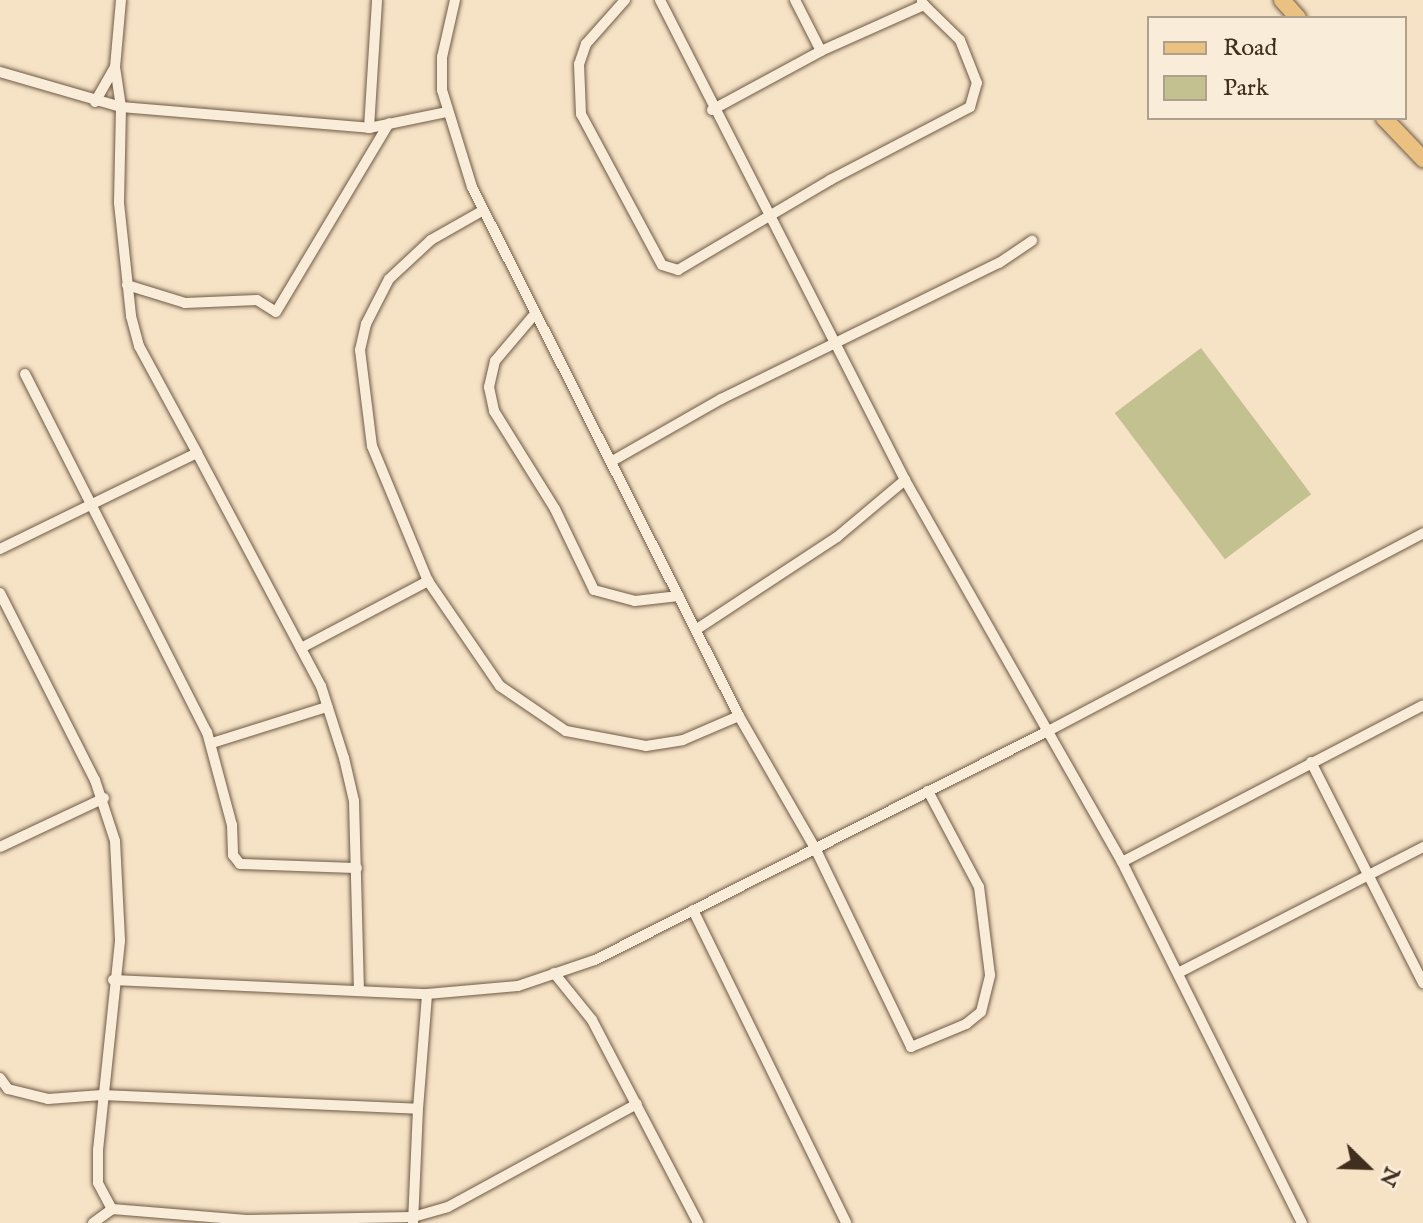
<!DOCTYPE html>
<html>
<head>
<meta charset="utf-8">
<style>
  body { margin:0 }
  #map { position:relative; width:1423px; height:1223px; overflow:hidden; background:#f6e2c4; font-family:"IM FELL English",serif }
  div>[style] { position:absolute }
  .green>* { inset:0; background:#c3c18f; transform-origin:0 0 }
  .roads { filter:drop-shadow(0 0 2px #6e5b48) drop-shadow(0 0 2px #6e5b48) }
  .street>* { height:10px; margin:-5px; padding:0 5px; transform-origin:5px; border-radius:5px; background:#f9ecd9 }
  .primary>* { height:16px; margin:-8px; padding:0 8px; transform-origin:8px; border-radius:8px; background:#ebc182 }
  span { translate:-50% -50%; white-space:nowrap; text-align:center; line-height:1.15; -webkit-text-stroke:6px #f9ecd9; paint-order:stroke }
  .legend { position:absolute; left:1147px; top:16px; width:260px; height:104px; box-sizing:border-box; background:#f9ecd9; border:2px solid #afa08e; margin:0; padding:10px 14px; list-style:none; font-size:24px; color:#402e1e }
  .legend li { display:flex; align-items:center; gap:16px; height:40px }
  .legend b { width:40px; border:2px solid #afa08e }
  .north { position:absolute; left:1327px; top:1127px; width:80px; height:80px; -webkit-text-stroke:6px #f9ecd9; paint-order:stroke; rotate:113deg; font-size:22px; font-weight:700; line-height:32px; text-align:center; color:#402e1e }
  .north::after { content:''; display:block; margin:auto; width:28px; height:36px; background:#402e1e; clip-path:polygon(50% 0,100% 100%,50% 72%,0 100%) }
</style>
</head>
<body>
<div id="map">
  <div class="green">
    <i style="left:1201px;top:348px;width:183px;height:108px;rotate:53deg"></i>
  </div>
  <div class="roads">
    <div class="street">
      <i style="left:121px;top:0;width:67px;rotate:95.1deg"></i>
      <i style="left:115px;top:67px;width:40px;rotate:81.5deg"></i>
      <i style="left:121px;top:107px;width:249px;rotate:4.8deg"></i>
      <i style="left:369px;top:128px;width:80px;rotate:-11.6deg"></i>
      <i style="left:455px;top:0;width:58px;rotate:102.8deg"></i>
      <i style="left:442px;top:57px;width:33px;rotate:90deg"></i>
      <i style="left:442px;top:90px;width:102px;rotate:72.8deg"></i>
      <i style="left:472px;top:187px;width:593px;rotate:63.22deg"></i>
      <i style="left:739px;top:716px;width:152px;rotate:60.1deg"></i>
      <i style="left:815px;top:848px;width:221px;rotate:64.2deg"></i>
      <i style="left:911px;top:1047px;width:60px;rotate:-22.7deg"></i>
      <i style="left:966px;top:1024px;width:19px;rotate:-39deg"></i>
      <i style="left:981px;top:1012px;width:38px;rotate:-76deg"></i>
      <i style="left:990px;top:975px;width:89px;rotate:-97.1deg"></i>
      <i style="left:979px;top:887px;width:109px;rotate:-118deg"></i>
      <i style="left:625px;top:0;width:59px;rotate:131.6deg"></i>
      <i style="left:586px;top:44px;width:21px;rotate:109deg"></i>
      <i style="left:579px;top:64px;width:50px;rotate:87.7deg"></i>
      <i style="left:581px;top:114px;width:171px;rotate:61.8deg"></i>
      <i style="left:662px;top:265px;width:17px;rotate:17deg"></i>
      <i style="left:678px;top:270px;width:177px;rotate:-30.6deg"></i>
      <i style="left:830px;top:180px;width:158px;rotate:-27.5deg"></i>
      <i style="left:970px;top:107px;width:25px;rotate:-74deg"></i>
      <i style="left:977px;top:83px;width:46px;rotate:-111.6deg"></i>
      <i style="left:960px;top:40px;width:50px;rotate:-135.8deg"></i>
      <i style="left:660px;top:0;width:539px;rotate:62.96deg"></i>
      <i style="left:905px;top:480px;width:439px;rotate:60.4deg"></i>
      <i style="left:1122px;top:862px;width:403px;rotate:63.5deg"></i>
      <i style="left:795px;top:0;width:57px;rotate:63deg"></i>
      <i style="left:821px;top:51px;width:113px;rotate:-24.1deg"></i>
      <i style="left:924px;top:5px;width:4px;rotate:-124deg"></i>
      <i style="left:0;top:72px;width:126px;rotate:16.1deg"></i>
      <i style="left:121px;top:107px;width:96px;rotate:91.2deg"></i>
      <i style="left:119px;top:203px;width:114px;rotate:83.9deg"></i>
      <i style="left:131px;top:316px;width:31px;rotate:75deg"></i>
      <i style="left:139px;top:346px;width:122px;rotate:61.5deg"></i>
      <i style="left:95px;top:102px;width:40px;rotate:-60.3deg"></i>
      <i style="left:712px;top:110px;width:124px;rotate:-28.4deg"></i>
      <i style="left:369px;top:128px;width:128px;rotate:-86.4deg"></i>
      <i style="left:482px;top:211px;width:59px;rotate:150.4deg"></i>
      <i style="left:431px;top:240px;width:57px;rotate:137.1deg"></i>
      <i style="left:389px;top:279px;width:51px;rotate:117.1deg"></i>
      <i style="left:366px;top:324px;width:27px;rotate:103deg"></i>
      <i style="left:360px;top:350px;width:97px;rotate:82.9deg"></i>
      <i style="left:372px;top:446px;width:146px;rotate:67.5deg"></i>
      <i style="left:428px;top:581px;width:127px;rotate:55.6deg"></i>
      <i style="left:500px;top:686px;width:80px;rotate:34.3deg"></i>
      <i style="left:566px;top:731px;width:81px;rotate:10.6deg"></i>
      <i style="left:646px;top:746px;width:37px;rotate:-9deg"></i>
      <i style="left:683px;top:740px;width:61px;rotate:-23.2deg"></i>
      <i style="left:127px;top:285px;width:61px;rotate:17.2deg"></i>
      <i style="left:185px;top:303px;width:72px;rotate:-2.4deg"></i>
      <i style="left:257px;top:300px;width:22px;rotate:32deg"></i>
      <i style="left:276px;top:312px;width:220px;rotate:-59.1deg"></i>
      <i style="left:534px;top:315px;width:60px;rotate:130.3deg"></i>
      <i style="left:495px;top:361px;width:27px;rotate:103deg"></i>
      <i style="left:489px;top:387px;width:25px;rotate:78deg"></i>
      <i style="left:494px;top:411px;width:115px;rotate:58.1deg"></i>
      <i style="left:555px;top:509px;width:90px;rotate:64.3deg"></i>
      <i style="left:594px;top:590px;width:42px;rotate:15deg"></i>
      <i style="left:635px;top:601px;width:44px;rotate:-6.5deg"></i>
      <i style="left:25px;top:374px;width:402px;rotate:63.1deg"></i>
      <i style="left:207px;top:732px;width:96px;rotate:75deg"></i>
      <i style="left:232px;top:825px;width:30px;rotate:88deg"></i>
      <i style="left:233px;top:855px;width:11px;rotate:52deg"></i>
      <i style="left:240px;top:864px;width:117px;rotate:2deg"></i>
      <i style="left:614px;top:460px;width:123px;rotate:-29.7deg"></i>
      <i style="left:721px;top:399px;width:309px;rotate:-26.1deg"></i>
      <i style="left:999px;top:263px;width:40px;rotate:-34deg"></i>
      <i style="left:0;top:549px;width:219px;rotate:-26deg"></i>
      <i style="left:197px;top:453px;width:264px;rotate:62deg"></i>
      <i style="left:321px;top:686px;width:76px;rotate:72.3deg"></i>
      <i style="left:344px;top:758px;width:44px;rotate:76.9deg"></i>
      <i style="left:354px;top:801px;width:189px;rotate:88.5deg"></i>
      <i style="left:0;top:593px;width:210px;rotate:63.1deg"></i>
      <i style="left:95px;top:780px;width:64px;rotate:71.8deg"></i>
      <i style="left:115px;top:841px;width:100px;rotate:87.1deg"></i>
      <i style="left:120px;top:941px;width:210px;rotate:96deg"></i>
      <i style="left:98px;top:1150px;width:33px;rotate:90deg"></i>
      <i style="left:98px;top:1183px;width:30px;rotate:62deg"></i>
      <i style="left:112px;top:1209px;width:135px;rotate:4.7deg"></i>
      <i style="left:247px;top:1220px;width:166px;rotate:-1deg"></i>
      <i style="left:413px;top:1217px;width:36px;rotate:-16deg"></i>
      <i style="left:448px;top:1207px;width:215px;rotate:-28.6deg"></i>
      <i style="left:697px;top:629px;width:168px;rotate:-33.3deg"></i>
      <i style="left:837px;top:537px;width:89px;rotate:-40deg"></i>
      <i style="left:301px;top:648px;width:144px;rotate:-27.8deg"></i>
      <i style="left:212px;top:743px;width:121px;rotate:-17.4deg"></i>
      <i style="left:1311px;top:762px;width:248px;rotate:63.1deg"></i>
      <i style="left:0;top:847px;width:115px;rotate:-25.2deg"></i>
      <i style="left:1122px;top:862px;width:339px;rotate:-27.5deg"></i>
      <i style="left:693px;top:910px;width:348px;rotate:63.9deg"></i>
      <i style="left:554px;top:973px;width:60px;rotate:51deg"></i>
      <i style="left:592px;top:1020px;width:229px;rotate:62.4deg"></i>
      <i style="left:1178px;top:973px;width:276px;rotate:-27.2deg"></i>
      <i style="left:113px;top:980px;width:314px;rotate:2.6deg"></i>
      <i style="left:427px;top:994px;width:91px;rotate:-5deg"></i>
      <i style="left:518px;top:986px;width:81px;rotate:-18.7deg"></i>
      <i style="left:595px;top:960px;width:510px;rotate:-26.82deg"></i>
      <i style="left:1050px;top:730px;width:422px;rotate:-27.8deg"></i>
      <i style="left:0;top:1078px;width:14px;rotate:54deg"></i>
      <i style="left:8px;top:1089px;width:41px;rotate:14deg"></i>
      <i style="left:48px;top:1099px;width:54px;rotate:-4.2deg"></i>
      <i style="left:102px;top:1095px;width:316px;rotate:2.5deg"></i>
      <i style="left:418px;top:1109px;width:115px;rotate:-85.5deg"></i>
      <i style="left:93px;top:1223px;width:24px;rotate:-36deg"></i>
      <i style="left:413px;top:1223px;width:114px;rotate:-87.5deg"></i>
    </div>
    <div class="primary">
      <i style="left:1282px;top:0;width:24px;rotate:48deg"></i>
      <i style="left:1384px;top:118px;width:57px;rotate:46.4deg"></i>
    </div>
  </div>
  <ul class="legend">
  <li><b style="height:10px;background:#ebc182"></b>Road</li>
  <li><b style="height:22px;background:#c3c18f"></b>Park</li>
  </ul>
  <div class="north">N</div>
</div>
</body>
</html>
